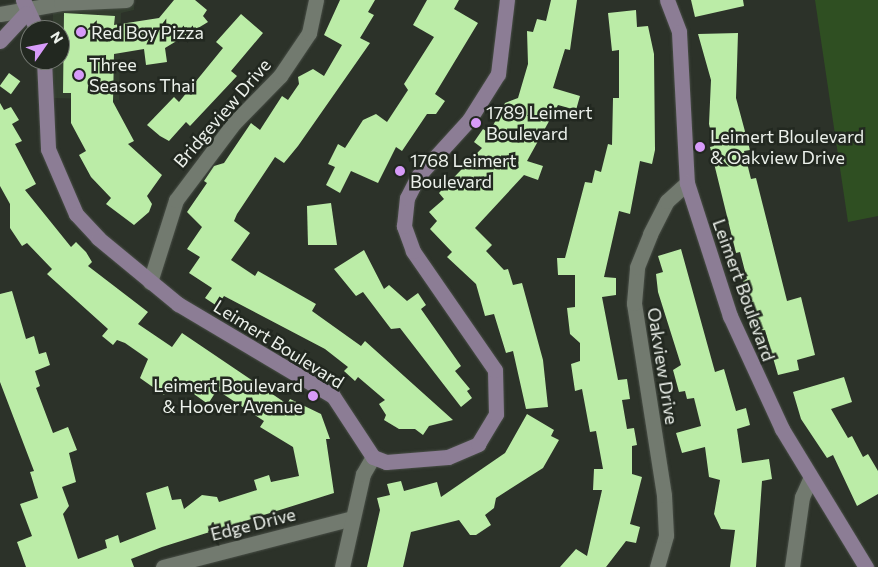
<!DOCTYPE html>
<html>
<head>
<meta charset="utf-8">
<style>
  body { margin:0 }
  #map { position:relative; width:878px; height:567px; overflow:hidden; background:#2c3229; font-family:Commissioner,sans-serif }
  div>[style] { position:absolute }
  .built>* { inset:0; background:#323d2e }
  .green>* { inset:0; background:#2f4f22 }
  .building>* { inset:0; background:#bbeca7; transform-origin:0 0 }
  .roads { filter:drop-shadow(0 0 1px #484e46) drop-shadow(0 0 1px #484e46) }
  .street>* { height:15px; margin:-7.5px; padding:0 7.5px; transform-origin:7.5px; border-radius:7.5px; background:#727a6f }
  .secondary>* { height:15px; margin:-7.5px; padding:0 7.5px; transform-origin:7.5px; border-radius:7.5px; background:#8c7d95 }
  .dots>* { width:14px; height:14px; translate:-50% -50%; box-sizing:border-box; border:2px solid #222820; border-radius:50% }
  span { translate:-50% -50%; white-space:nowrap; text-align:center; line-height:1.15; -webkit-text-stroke:5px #222820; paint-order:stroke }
  .poi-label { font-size:18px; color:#ecf1eb }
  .left { translate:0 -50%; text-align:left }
  .right { translate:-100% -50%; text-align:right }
  .street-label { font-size:18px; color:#ecf1eb }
  .north { position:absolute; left:20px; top:20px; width:50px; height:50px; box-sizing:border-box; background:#222820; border:1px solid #737871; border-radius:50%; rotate:57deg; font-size:14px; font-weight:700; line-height:20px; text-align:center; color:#ecf1eb }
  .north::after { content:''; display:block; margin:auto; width:18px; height:22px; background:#d79bf9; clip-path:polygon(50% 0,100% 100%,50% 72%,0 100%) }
</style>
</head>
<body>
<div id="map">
  <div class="built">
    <i style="clip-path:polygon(53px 0,134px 0,134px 10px,121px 13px,119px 100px,54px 98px,53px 60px,60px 60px,60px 30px,53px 30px)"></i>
  </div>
  <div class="green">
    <i style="clip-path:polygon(815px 0,878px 0,878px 216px,848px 222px)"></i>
  </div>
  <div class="building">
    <i style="clip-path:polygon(174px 0,195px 0,207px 10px,203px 16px,208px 22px,165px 48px,167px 62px,146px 65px,144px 49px,114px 54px,113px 102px,134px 141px,128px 144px,162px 175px,147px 196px,152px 204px,149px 212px,134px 225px,106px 204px,111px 198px,91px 177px,79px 155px,86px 151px,71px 123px,71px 93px,63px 93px,64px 13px,115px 16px,114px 25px,159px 18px)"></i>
    <i style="clip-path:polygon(340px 0,375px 0,368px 12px,374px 15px,360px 38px,370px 43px,298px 146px,284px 163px,275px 157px,237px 214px,234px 221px,250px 233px,231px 260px,255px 276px,258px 271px,316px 304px,312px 311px,361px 346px,365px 341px,453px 420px,429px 426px,423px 435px,415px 429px,399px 429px,384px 420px,386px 415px,379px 404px,385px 400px,358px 377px,355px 381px,344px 371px,348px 367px,325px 349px,224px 296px,217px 306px,205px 298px,212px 288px,189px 273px,200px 257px,187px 249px,202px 227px,187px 212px,207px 183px,204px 181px,214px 166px,224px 163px,251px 123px,260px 130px,282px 96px,288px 100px,299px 84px,298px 77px,313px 69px,324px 76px,342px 45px,324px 35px)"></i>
    <i style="clip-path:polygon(427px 0,459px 0,454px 9px,478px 23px,435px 94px,445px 101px,436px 114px,427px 114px,402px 151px,396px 147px,378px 183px,351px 171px,340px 193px,326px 185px,335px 167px,328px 164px,338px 144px,345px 148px,363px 120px,376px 114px,387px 122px,408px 90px,404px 84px,434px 37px,413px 25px)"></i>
    <i style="clip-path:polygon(551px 0,577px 0,570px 50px,565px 49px,553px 88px,580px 96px,576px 110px,558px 105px,527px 161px,543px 166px,538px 180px,524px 175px,475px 228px,492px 245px,486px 251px,504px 270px,508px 269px,513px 285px,522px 283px,543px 360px,548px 407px,526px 409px,513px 351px,506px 353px,494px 314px,485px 316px,476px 284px,447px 257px,452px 252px,430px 229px,437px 221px,429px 212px,444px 199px,439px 193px,482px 148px,474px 142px,483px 129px,489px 133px,505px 103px,518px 98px,528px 64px,527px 31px,533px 32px,537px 19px,546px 21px)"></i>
    <i style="clip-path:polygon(691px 0,743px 0,744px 6px,695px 17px)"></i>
    <i style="clip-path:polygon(636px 10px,637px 27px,648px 26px,654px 54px,655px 150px,652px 164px,640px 161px,630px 214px,619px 211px,604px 277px,616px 278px,616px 295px,602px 297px,618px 380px,627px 379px,630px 399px,622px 400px,627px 429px,634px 428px,637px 445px,632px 446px,632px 474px,642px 477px,630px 524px,640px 527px,636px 543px,626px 541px,606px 567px,560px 567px,576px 549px,587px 556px,602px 490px,593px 490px,594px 469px,603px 469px,596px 431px,590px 432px,582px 389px,575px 391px,571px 364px,580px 361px,580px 343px,570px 334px,567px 308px,575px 307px,575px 275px,558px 275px,557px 258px,565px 258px,585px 182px,592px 183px,595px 170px,601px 172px,608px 144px,612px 145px,613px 98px,619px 98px,619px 50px,612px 51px,608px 13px)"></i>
    <i style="clip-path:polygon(241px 14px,263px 33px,231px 71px,237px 76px,190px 126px,186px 122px,169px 141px,160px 136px,147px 125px,174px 97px,179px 102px,223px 48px,216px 42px)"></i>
    <i style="clip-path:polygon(738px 33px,736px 98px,750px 150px,744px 151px,751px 179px,756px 178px,787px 301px,801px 297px,815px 355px,797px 360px,799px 370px,778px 375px,765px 330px,756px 332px,743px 280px,747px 279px,740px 252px,736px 253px,710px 147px,714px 146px,709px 124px,711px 80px,698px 34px)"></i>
    <i style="left:9px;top:73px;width:14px;height:16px;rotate:36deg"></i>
    <i style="clip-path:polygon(0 103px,4px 110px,11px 107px,19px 120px,12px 124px,22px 141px,15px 144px,36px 184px,25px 190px,71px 247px,76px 242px,86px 252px,92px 262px,88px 266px,148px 312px,138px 324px,172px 347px,182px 333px,287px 404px,290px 399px,321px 414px,330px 439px,326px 439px,334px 493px,162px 547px,131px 559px,134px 567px,26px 567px,17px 542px,32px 536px,20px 504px,38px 498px,30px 472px,34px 471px,0 382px,0 294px,12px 291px,26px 339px,34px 336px,39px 354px,46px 352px,50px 365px,35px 371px,40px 386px,36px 388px,53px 433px,68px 427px,77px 450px,69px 453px,76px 482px,62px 487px,69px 506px,63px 514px,78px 559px,107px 548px,105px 540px,118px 535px,120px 543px,156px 529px,146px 493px,168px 486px,172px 500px,181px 499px,184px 509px,202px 495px,217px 497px,219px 502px,257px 490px,254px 480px,269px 475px,271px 482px,299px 476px,293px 447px,260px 427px,264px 421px,217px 390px,208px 404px,174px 380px,164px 395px,140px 378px,148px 359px,125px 343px,117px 340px,113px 345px,102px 336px,108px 329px,47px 274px,52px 269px,27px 243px,22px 246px,10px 228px,10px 204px,0 186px)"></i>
    <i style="clip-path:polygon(331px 203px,337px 245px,308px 245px,307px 206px)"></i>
    <i style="clip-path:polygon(681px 249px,715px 372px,724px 369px,736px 411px,746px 408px,750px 425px,737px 429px,742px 463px,769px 459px,772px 479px,762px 481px,756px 567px,730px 567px,735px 530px,721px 529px,714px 514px,720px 480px,709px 477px,705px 447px,682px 453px,676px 433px,701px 426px,694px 398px,687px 399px,685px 391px,679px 392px,673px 370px,681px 365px,658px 292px,656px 274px,663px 272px,658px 256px)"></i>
    <i style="clip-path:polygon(364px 250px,384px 289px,389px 285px,407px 301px,418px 293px,426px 305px,421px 309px,461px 366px,455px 371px,470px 389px,467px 391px,472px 398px,461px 407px,400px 328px,391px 329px,363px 292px,356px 296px,334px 269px)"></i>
    <i style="clip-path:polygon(844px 377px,852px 402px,831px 409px,848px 438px,852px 436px,863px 457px,868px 454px,878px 471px,878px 494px,857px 506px,833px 455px,827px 458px,801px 419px,793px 392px)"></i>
    <i style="clip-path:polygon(527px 414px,554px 430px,551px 436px,559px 440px,543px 468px,496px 498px,494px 508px,485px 515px,491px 525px,476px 535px,470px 535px,459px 520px,411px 532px,403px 567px,367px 567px,380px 510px,377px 498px,390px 495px,387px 484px,401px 481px,404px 491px,437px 482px,441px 497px,505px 453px)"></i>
  </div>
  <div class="roads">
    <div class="street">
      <i style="left:0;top:14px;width:62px;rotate:-10.2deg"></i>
      <i style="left:61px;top:3px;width:65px;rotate:-2.6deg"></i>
      <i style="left:150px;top:282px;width:86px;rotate:-72.4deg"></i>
      <i style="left:176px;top:200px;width:96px;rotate:-53deg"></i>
      <i style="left:234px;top:123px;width:66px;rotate:-45.6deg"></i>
      <i style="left:280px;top:76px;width:52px;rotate:-56deg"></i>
      <i style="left:309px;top:33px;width:34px;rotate:-78deg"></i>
      <i style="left:163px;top:567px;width:196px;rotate:-14.5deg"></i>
      <i style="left:342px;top:567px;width:95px;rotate:-77.3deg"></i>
      <i style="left:363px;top:474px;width:20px;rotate:-60deg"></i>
      <i style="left:657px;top:567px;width:33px;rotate:-74deg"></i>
      <i style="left:666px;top:535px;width:40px;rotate:-92.9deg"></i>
      <i style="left:664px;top:495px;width:194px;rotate:-98.9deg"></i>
      <i style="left:634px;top:303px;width:36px;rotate:-85deg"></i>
      <i style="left:637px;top:267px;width:35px;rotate:-68deg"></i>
      <i style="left:650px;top:234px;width:37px;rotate:-63deg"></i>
      <i style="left:667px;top:201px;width:27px;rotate:-42deg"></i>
      <i style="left:792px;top:567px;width:71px;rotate:-81.9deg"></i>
      <i style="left:802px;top:497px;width:20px;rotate:-66deg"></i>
    </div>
    <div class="secondary">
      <i style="left:23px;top:0;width:33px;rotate:65deg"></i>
      <i style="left:667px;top:0;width:34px;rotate:69deg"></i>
      <i style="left:679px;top:32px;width:151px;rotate:87deg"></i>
      <i style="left:687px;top:183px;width:140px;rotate:72.1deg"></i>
      <i style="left:730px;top:316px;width:124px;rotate:65.3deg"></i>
      <i style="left:782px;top:429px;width:162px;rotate:58.7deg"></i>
      <i style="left:0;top:41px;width:38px;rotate:-47deg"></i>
      <i style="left:44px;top:60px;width:89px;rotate:87.4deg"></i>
      <i style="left:48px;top:149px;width:71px;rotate:66.7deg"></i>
      <i style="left:76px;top:214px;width:33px;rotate:47deg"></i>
      <i style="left:98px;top:238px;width:104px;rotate:39.5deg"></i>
      <i style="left:178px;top:304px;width:180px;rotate:30.7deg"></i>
      <i style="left:333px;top:396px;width:73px;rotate:56.7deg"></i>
      <i style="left:373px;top:457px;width:14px;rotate:21deg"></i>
      <i style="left:386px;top:462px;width:62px;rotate:-4.6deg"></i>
      <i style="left:448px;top:457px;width:33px;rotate:-23deg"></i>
      <i style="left:478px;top:444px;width:35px;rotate:-59deg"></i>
      <i style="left:496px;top:414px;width:44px;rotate:-91.3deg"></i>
      <i style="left:495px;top:370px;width:145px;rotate:-124.6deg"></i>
      <i style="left:413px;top:251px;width:27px;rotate:-110deg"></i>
      <i style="left:404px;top:226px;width:28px;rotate:-84deg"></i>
      <i style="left:407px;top:198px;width:25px;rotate:-63deg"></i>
      <i style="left:418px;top:176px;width:76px;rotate:-47.7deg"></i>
      <i style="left:469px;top:120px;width:54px;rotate:-57.8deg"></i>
      <i style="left:498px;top:74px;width:75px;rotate:-83.1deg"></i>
    </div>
  </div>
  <div class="dots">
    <i style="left:81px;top:32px;background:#d79bf9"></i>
    <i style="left:79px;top:75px;background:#d79bf9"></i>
    <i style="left:476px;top:123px;background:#d79bf9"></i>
    <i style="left:700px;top:147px;background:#d79bf9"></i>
    <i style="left:400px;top:171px;background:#d79bf9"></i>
    <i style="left:313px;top:396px;background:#d79bf9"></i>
  </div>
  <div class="poi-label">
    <span class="left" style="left:91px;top:32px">Red Boy Pizza</span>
    <span class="left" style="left:89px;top:75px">Three<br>Seasons Thai</span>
    <span class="left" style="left:486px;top:123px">1789 Leimert<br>Boulevard</span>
    <span class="left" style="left:710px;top:147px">Leimert Bloulevard<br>&amp; Oakview Drive</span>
    <span class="left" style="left:410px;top:171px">1768 Leimert<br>Boulevard</span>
    <span class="right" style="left:303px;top:396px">Leimert Boulevard<br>&amp; Hoover Avenue</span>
  </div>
  <div class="street-label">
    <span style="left:222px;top:113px;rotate:-49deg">Bridgeview Drive</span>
    <span style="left:744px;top:290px;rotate:70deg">Leimert Boulevard</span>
    <span style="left:279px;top:344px;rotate:32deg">Leimert Boulevard</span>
    <span style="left:663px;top:366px;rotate:81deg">Oakview Drive</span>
    <span style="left:253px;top:524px;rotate:-14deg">Edge Drive</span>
  </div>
  <div class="north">N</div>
</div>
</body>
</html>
